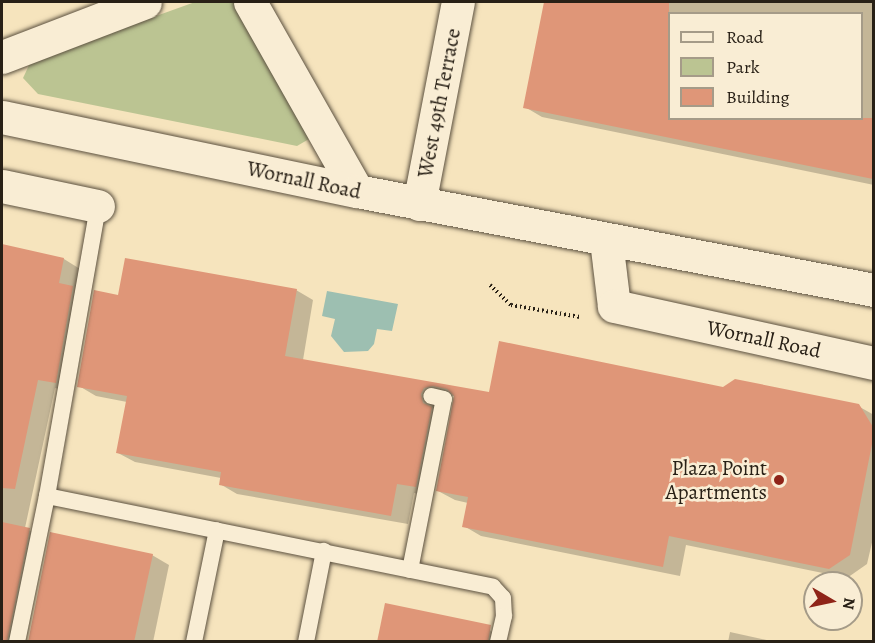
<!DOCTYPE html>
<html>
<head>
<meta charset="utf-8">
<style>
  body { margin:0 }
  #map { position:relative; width:875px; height:643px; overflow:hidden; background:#f6e4bd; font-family:Alegreya,serif }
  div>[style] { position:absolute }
  .green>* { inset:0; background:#bbc492 }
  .water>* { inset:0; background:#9dbfb1 }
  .shadow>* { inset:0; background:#0003 }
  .building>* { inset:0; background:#df9678 }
  .path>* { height:4px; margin-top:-2px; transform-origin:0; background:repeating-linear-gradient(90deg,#282016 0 1.5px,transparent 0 4.5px) }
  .roads { filter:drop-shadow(0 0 2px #5c5140) drop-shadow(0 0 2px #5c5140) }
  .lane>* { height:16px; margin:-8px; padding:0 8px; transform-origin:8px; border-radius:8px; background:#f9edd4 }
  .street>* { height:33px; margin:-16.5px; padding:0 16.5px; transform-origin:16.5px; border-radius:16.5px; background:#f9edd4 }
  .secondary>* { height:33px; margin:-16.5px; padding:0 16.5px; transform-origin:16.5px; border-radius:16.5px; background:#f9edd4 }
  .dots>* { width:16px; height:16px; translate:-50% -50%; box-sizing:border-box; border:3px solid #f9edd4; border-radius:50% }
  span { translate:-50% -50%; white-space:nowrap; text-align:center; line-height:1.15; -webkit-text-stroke:5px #f9edd4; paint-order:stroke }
  .street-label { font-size:21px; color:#282016 }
  .poi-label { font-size:21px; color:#282016 }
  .right { translate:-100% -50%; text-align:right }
  .frame { position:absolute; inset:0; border:3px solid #282016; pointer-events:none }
  .legend { position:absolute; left:668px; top:12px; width:195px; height:108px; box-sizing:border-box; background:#f9edd4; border:2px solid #a59b88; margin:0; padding:8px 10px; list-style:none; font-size:18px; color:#282016 }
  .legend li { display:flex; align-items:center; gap:12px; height:30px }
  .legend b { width:30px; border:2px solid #a59b88 }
  .north { position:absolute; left:803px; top:571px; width:60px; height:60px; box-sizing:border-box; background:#f9edd4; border:2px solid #a59b88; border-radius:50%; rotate:99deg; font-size:16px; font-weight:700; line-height:24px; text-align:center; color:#282016 }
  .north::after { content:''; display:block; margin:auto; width:21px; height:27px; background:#8f2418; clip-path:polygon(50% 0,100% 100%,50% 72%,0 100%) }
</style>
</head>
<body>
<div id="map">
  <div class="green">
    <i style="clip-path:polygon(195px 2px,236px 2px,307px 123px,309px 139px,297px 146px,38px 94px,23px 78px,31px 61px)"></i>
  </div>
  <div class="water">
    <i style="clip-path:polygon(327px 291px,398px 304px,392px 331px,377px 329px,374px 344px,368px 351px,344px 352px,331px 336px,335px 319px,322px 316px)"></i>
  </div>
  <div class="shadow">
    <i style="clip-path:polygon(evenodd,546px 2px,874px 2px,874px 185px,542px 117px,525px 107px,546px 2px,670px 14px,862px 14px,862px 118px,670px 118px,670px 14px)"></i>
    <i style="clip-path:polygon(2px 246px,64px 259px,80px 269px,73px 392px,55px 388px,25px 528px,46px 539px,25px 642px,2px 642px)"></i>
    <i style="clip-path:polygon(296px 290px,313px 300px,303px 360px,490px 394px,724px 388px,858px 406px,874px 415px,874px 534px,867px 564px,847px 578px,686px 545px,680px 576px,481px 536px,464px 526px,468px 503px,455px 500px,438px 491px,454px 396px,446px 395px,433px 496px,414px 493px,408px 524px,237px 494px,220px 484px,221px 478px,135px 462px,118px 453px,127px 402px,96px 396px,79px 386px,119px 297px)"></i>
    <i style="clip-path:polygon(152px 555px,169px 565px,153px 642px,29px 642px)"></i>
    <i style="clip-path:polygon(480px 624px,494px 633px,492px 642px,379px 642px)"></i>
    <i style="clip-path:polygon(730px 632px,776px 642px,728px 642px)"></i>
  </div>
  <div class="building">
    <i style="clip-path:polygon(544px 2px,669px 2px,669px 118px,873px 118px,873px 179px,523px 108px)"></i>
    <i style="clip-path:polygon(2px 244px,64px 258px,59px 283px,73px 286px,56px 383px,38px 380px,15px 489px,2px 488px)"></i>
    <i style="clip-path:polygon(125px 258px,297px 289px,285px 356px,489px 392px,499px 341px,723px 387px,735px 379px,859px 404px,873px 427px,873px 439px,850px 555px,829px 569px,669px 536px,663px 567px,462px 527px,468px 497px,436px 491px,454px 396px,447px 389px,433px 386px,424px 388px,421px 394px,423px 403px,432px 407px,416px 487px,397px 484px,391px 516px,219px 485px,221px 472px,116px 453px,127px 396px,77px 387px,94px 290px,118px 295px)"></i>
    <i style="clip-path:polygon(2px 522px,30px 528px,7px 642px,2px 642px)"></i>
    <i style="clip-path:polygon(50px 532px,153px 554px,134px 642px,28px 642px)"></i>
    <i style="clip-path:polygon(385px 603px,491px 625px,488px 642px,377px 642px)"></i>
  </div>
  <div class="path">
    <i style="left:490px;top:285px;width:29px;rotate:44deg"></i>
    <i style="left:511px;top:305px;width:70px;rotate:9.9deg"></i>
  </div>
  <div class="roads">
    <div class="lane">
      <i style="left:47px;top:496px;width:294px;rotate:-80deg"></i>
      <i style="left:410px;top:570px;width:174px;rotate:-78.8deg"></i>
      <i style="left:444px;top:399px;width:13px;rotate:-167deg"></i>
      <i style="left:17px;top:642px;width:149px;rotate:-78.4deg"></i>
      <i style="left:47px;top:496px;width:455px;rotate:11.5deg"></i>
      <i style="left:493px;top:587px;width:15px;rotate:48deg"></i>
      <i style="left:503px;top:598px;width:18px;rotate:87deg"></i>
      <i style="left:504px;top:616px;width:27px;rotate:103deg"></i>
      <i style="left:194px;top:642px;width:114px;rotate:-78.4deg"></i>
      <i style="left:306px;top:642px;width:93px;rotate:-78.8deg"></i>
    </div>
    <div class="street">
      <i style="left:250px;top:2px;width:217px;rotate:60.5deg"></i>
      <i style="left:2px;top:57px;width:153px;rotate:-21deg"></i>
      <i style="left:2px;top:186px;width:98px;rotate:11.8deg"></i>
      <i style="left:419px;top:204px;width:206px;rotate:-79.1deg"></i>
      <i style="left:606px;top:240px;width:66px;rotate:83.1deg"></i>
      <i style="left:614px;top:306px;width:266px;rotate:12.4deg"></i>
    </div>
    <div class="secondary">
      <i style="left:2px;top:117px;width:363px;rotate:11.8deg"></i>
      <i style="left:357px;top:191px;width:526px;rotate:10.84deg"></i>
    </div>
  </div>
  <div class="dots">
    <i style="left:779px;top:480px;background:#8f2418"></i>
  </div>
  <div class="street-label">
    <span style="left:439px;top:103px;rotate:-79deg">West 49th Terrace</span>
    <span style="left:304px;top:180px;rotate:12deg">Wornall Road</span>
    <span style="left:764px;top:339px;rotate:12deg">Wornall Road</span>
  </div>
  <div class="poi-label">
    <span class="right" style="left:767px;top:480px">Plaza Point<br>Apartments</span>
  </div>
  <div class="frame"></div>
  <ul class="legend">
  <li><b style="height:8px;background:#f9edd4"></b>Road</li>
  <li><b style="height:16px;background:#bbc492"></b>Park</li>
  <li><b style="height:16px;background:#df9678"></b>Building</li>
  </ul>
  <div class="north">N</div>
</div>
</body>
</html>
